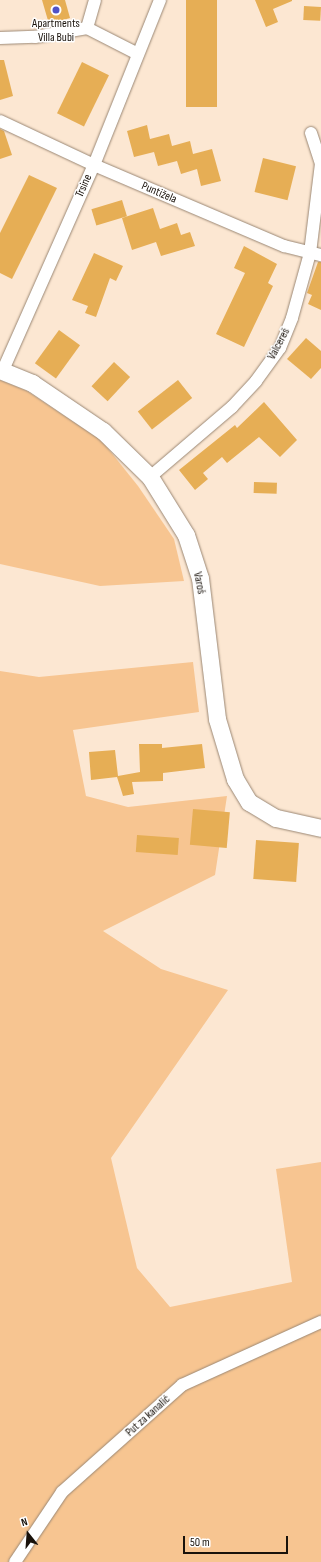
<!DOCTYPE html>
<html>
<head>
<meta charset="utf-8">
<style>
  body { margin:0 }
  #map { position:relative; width:321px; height:1562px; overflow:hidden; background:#fce7d2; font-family:"Sofia Sans Condensed",sans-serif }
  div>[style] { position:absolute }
  .green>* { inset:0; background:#f7c591 }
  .building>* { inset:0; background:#e6ae55; transform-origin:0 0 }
  .roads { filter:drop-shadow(0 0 1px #9a8774) drop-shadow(0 0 1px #9a8774) }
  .minor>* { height:12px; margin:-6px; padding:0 6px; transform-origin:6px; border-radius:6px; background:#fff }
  .secondary>* { height:17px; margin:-8.5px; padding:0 8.5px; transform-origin:8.5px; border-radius:8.5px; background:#fff }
  .dots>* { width:11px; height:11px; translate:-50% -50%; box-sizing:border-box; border:2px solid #fff; border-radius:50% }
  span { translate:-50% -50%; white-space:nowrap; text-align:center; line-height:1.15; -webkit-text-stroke:3px #fff; paint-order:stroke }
  .poi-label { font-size:12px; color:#19120b }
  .street-label { font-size:12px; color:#19120b }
  .north { position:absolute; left:8px; top:1514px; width:40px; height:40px; -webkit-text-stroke:3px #fff; paint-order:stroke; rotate:343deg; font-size:11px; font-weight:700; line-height:16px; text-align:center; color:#19120b }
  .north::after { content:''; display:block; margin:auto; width:14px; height:18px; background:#19120b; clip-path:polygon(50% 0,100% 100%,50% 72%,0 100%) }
  .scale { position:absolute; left:183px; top:1536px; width:105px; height:18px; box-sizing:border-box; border:2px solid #19120b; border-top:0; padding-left:5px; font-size:12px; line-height:14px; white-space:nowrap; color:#19120b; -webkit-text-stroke:3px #fff; paint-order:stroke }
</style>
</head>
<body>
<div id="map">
  <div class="green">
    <i style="clip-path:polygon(0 380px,27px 391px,102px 441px,138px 486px,174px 539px,184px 581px,100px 586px,0 564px)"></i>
    <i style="clip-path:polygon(193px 662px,199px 712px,73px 730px,86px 796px,128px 807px,227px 796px,215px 875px,103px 931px,161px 969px,228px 990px,111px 1158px,137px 1268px,170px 1307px,292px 1282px,276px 1169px,321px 1162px,321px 1562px,0 1562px,0 671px,39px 677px)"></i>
  </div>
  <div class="building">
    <i style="clip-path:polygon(42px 0,65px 0,70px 18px,49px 24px)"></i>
    <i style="left:186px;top:0;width:31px;height:107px"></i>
    <i style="clip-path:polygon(255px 0,292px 0,292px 1px,273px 9px,278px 22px,266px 27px)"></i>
    <i style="left:304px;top:6px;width:17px;height:14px;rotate:3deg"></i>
    <i style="clip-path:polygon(0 60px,4px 60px,13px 96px,0 100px)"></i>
    <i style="left:82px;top:62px;width:30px;height:57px;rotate:26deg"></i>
    <i style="clip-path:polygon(147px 125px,150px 139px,169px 134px,172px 146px,190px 141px,193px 154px,212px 149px,221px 181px,201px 186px,197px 169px,181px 174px,177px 161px,158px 166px,154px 152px,134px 157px,127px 131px)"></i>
    <i style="clip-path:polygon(0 129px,4px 131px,12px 155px,0 159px)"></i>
    <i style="left:263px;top:158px;width:34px;height:35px;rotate:14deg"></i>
    <i style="clip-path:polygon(29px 175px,57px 188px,12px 279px,0 273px,0 233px)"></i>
    <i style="left:122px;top:200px;width:17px;height:32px;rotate:73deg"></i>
    <i style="clip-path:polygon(153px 208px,160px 229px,177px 223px,181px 235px,190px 232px,195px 246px,161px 256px,156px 242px,132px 250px,122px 218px)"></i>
    <i style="clip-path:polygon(244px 246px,277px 264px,268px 283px,273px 286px,244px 347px,216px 334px,245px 273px,234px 268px)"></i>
    <i style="clip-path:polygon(94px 253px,123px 266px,116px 281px,110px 278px,96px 317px,85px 313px,88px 306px,72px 300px)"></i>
    <i style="clip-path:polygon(318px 262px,321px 262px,321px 310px,308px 304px,312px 295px,307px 293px)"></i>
    <i style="left:59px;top:330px;width:26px;height:41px;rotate:36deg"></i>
    <i style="clip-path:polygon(306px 338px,321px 351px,321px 368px,311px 379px,287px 359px)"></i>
    <i style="left:114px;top:362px;width:22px;height:33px;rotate:43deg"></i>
    <i style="left:178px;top:380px;width:23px;height:51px;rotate:52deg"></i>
    <i style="clip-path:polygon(264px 402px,297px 440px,280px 457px,259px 437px,227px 463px,222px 457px,203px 473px,208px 479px,195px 490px,179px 470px,235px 425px,237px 428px)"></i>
    <i style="left:254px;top:482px;width:23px;height:11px;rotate:2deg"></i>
    <i style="clip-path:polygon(139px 744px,162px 744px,162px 748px,202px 744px,205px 768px,163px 773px,163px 781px,132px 782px,134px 794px,123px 796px,117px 777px,91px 780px,89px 752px,115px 750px,118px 776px,140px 772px)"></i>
    <i style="left:193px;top:809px;width:37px;height:36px;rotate:5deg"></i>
    <i style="left:137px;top:835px;width:42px;height:17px;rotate:4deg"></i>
    <i style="left:256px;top:840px;width:43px;height:39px;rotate:4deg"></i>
  </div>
  <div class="roads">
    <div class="minor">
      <i style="left:87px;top:28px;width:29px;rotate:-74deg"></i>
      <i style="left:0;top:38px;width:35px;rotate:-2deg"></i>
      <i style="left:35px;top:37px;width:53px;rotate:-9.8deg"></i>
      <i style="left:87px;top:28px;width:57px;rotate:27deg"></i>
      <i style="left:0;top:121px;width:104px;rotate:25.1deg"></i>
      <i style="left:94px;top:165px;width:207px;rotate:23.1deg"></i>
      <i style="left:284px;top:246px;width:38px;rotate:14deg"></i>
      <i style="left:311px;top:133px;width:32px;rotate:72deg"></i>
      <i style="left:3px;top:370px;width:224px;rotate:-66.1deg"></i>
      <i style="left:94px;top:165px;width:178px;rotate:-68.2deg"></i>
      <i style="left:150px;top:477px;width:108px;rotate:-40.5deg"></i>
      <i style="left:232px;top:407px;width:35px;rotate:-47deg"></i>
      <i style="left:256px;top:381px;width:41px;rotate:-54deg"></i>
      <i style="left:280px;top:348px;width:32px;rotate:-68deg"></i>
      <i style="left:292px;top:318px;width:67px;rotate:-74.5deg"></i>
      <i style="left:310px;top:253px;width:90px;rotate:-83deg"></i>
      <i style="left:15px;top:1562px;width:84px;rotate:-56.1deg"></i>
      <i style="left:62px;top:1492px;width:161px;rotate:-41.7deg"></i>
      <i style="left:182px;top:1385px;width:153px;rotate:-24.4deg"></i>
    </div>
    <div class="secondary">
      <i style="left:0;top:370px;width:35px;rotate:22deg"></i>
      <i style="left:32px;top:383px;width:86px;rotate:34.1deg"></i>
      <i style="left:103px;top:431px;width:66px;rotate:44.4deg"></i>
      <i style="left:150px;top:477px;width:68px;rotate:58.2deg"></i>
      <i style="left:186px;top:535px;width:45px;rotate:72deg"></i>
      <i style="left:200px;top:578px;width:142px;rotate:83.1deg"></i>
      <i style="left:217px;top:719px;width:63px;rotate:73.3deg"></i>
      <i style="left:235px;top:779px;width:27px;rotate:59deg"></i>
      <i style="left:249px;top:802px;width:31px;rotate:31deg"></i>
      <i style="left:276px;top:818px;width:46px;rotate:12.5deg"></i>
    </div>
  </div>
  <div class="dots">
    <i style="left:56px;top:10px;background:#5052c8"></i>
  </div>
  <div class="poi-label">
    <span style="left:56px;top:31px">Apartments<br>Villa Bubi</span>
  </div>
  <div class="street-label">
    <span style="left:84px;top:186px;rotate:-66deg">Trsine</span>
    <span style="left:159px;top:193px;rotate:23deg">Puntižela</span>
    <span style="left:279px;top:344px;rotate:-62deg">Valcereš</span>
    <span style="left:199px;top:583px;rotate:79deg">Varoš</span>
    <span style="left:148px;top:1416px;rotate:-42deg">Put za kanalić</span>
  </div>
  <div class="north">N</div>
  <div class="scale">50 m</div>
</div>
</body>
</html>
